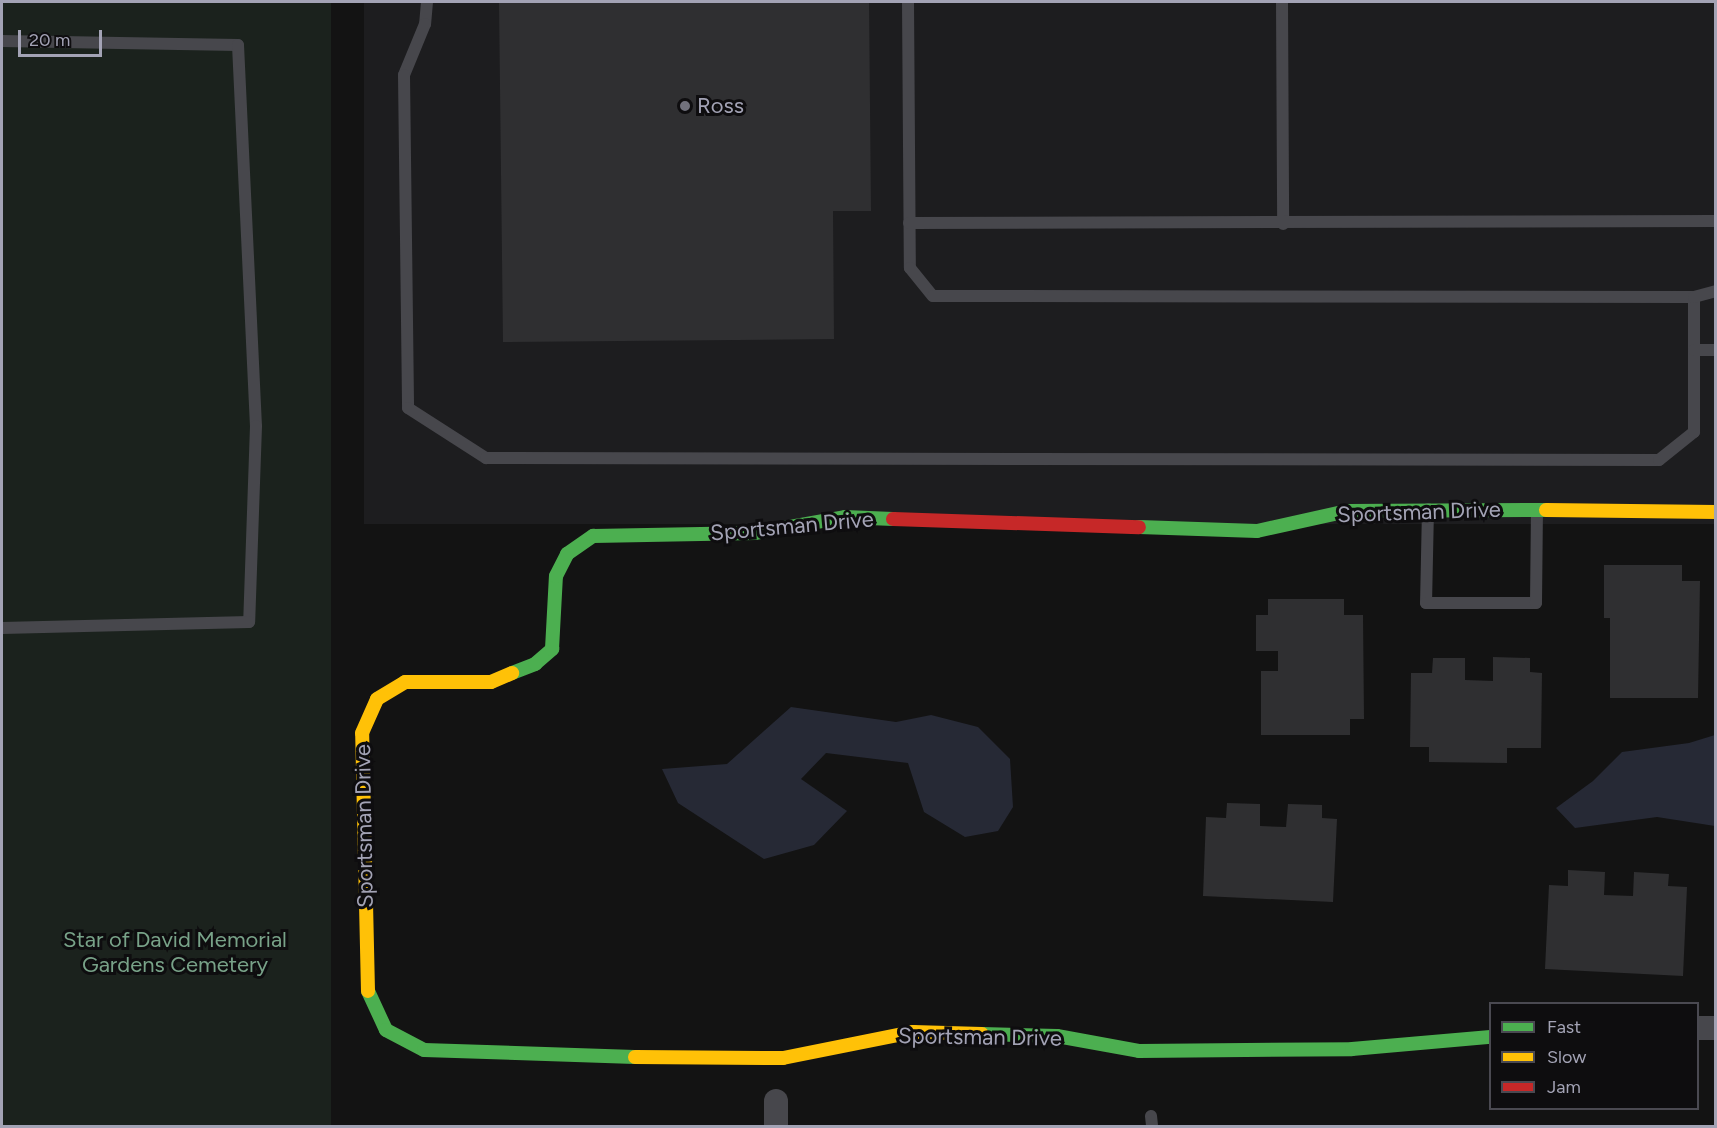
<!DOCTYPE html>
<html>
<head>
<meta charset="utf-8">
<style>
  body { margin:0 }
  #map { position:relative; width:1717px; height:1128px; overflow:hidden; background:#131313; font-family:Figtree,sans-serif }
  div>[style] { position:absolute }
  .built>* { inset:0; background:#1d1d1f; transform-origin:0 0 }
  .green>* { inset:0; background:#1b221d; transform-origin:0 0 }
  .water>* { inset:0; background:#262935 }
  .building>* { inset:0; background:#2f2f31 }
  .lane>* { height:12px; margin:-6px; padding:0 6px; transform-origin:6px; border-radius:6px; background:#47474c }
  .street>* { height:24px; margin:-12px; padding:0 12px; transform-origin:12px; border-radius:12px; background:#47474c }
  .fast>* { height:14px; margin:-7px; padding:0 7px; transform-origin:7px; border-radius:7px; background:#4caf50 }
  .slow>* { height:14px; margin:-7px; padding:0 7px; transform-origin:7px; border-radius:7px; background:#ffc107 }
  .jam>* { height:14px; margin:-7px; padding:0 7px; transform-origin:7px; border-radius:7px; background:#c62828 }
  .dots>* { width:16px; height:16px; translate:-50% -50%; box-sizing:border-box; border:3px solid #0e0d0f; border-radius:50% }
  span { translate:-50% -50%; white-space:nowrap; text-align:center; line-height:1.15; -webkit-text-stroke:6px #0e0d0f; paint-order:stroke }
  .poi-label { font-size:22px; color:#a3a3b5 }
  .left { translate:0 -50%; text-align:left }
  .street-label { font-size:22px; color:#a3a3b5 }
  .park-label { font-size:22px; color:#78a288 }
  .frame { position:absolute; inset:0; border:3px solid #a3a3b5; pointer-events:none }
  .legend { position:absolute; left:1489px; top:1002px; width:210px; height:108px; box-sizing:border-box; background:#0e0d0f; border:2px solid #4a4951; margin:0; padding:8px 10px; list-style:none; font-size:18px; color:#a3a3b5 }
  .legend li { display:flex; align-items:center; gap:12px; height:30px }
  .legend b { width:30px; border:2px solid #4a4951 }
  .scale { position:absolute; left:18px; top:30px; width:84px; height:27px; box-sizing:border-box; border:3px solid #a3a3b5; border-top:0; padding-left:8px; font-size:18px; line-height:21px; white-space:nowrap; color:#a3a3b5; -webkit-text-stroke:4px #0e0d0f; paint-order:stroke }
</style>
</head>
<body>
<div id="map">
  <div class="built">
    <i style="left:364px;top:2px;width:1351px;height:522px"></i>
  </div>
  <div class="green">
    <i style="left:2px;top:2px;width:329px;height:1124px"></i>
  </div>
  <div class="water">
    <i style="clip-path:polygon(791px 707px,896px 722px,931px 715px,978px 727px,1010px 759px,1013px 807px,998px 831px,965px 837px,924px 812px,908px 763px,826px 753px,801px 779px,847px 811px,814px 845px,764px 859px,678px 803px,662px 769px,727px 764px)"></i>
    <i style="clip-path:polygon(1715px 735px,1715px 826px,1657px 817px,1575px 828px,1556px 808px,1593px 781px,1622px 752px,1689px 743px)"></i>
  </div>
  <div class="building">
    <i style="clip-path:polygon(499px 2px,869px 2px,871px 211px,833px 211px,834px 339px,503px 342px)"></i>
    <i style="clip-path:polygon(1604px 565px,1682px 565px,1682px 581px,1700px 581px,1698px 698px,1610px 698px,1610px 618px,1604px 618px)"></i>
    <i style="clip-path:polygon(1268px 599px,1344px 599px,1344px 615px,1363px 615px,1364px 719px,1350px 719px,1350px 735px,1261px 735px,1261px 671px,1278px 671px,1278px 651px,1256px 651px,1256px 615px,1268px 615px)"></i>
    <i style="clip-path:polygon(1493px 657px,1530px 658px,1530px 672px,1542px 673px,1541px 748px,1507px 748px,1507px 763px,1429px 762px,1429px 747px,1410px 747px,1411px 673px,1432px 673px,1433px 658px,1465px 658px,1465px 680px,1493px 681px)"></i>
    <i style="clip-path:polygon(1227px 803px,1260px 804px,1260px 826px,1286px 827px,1288px 804px,1322px 805px,1322px 818px,1337px 819px,1333px 902px,1203px 896px,1206px 817px,1226px 818px)"></i>
    <i style="clip-path:polygon(1568px 870px,1605px 872px,1604px 895px,1633px 896px,1634px 872px,1669px 874px,1668px 886px,1687px 887px,1683px 976px,1545px 969px,1549px 885px,1568px 886px)"></i>
  </div>
  <div class="lane">
    <i style="left:427px;top:2px;width:22px;rotate:95deg"></i>
    <i style="left:425px;top:24px;width:55px;rotate:112.4deg"></i>
    <i style="left:404px;top:75px;width:333px;rotate:89.3deg"></i>
    <i style="left:408px;top:408px;width:93px;rotate:32.7deg"></i>
    <i style="left:486px;top:458px;width:1173px;rotate:0.1deg"></i>
    <i style="left:1659px;top:460px;width:45px;rotate:-38.7deg"></i>
    <i style="left:1694px;top:432px;width:135px;rotate:-90deg"></i>
    <i style="left:908px;top:2px;width:266px;rotate:89.6deg"></i>
    <i style="left:910px;top:268px;width:36px;rotate:51deg"></i>
    <i style="left:933px;top:296px;width:761px;rotate:0.08deg"></i>
    <i style="left:1694px;top:297px;width:23px;rotate:-15deg"></i>
    <i style="left:1282px;top:2px;width:222px;rotate:89.7deg"></i>
    <i style="left:2px;top:41px;width:236px;rotate:1deg"></i>
    <i style="left:238px;top:45px;width:381px;rotate:87.3deg"></i>
    <i style="left:256px;top:426px;width:196px;rotate:92deg"></i>
    <i style="left:249px;top:622px;width:247px;rotate:178.6deg"></i>
    <i style="left:909px;top:223px;width:807px;rotate:-0.14deg"></i>
    <i style="left:1694px;top:350px;width:22px"></i>
    <i style="left:1428px;top:509px;width:94px;rotate:91.2deg"></i>
    <i style="left:1426px;top:603px;width:110px"></i>
    <i style="left:1536px;top:603px;width:93px;rotate:-89.4deg"></i>
    <i style="left:1151px;top:1116px;width:10px;rotate:84deg"></i>
  </div>
  <div class="street">
    <i style="left:1698px;top:1028px;width:18px"></i>
    <i style="left:776px;top:1101px;width:25px;rotate:90deg"></i>
  </div>
  <div class="fast">
    <i style="left:1139px;top:527px;width:118px;rotate:1.9deg"></i>
    <i style="left:1257px;top:531px;width:92px;rotate:-12.5deg"></i>
    <i style="left:1347px;top:511px;width:199px;rotate:-0.3deg"></i>
    <i style="left:512px;top:673px;width:25px;rotate:-21deg"></i>
    <i style="left:535px;top:664px;width:23px;rotate:-41deg"></i>
    <i style="left:552px;top:649px;width:73px;rotate:-86.9deg"></i>
    <i style="left:556px;top:576px;width:25px;rotate:-63deg"></i>
    <i style="left:567px;top:554px;width:32px;rotate:-35deg"></i>
    <i style="left:593px;top:536px;width:162px;rotate:-1.1deg"></i>
    <i style="left:755px;top:533px;width:91px;rotate:-10.1deg"></i>
    <i style="left:845px;top:517px;width:48px;rotate:2.4deg"></i>
    <i style="left:368px;top:991px;width:43px;rotate:65.2deg"></i>
    <i style="left:386px;top:1030px;width:43px;rotate:27.8deg"></i>
    <i style="left:424px;top:1050px;width:211px;rotate:1.9deg"></i>
    <i style="left:982px;top:1034px;width:75px;rotate:1.5deg"></i>
    <i style="left:1057px;top:1036px;width:83px;rotate:10.4deg"></i>
    <i style="left:1139px;top:1051px;width:213px;rotate:-0.5deg"></i>
    <i style="left:1352px;top:1049px;width:139px;rotate:-5deg"></i>
  </div>
  <div class="slow">
    <i style="left:1546px;top:510px;width:170px;rotate:0.7deg"></i>
    <i style="left:368px;top:991px;width:258px;rotate:-91.3deg"></i>
    <i style="left:362px;top:733px;width:37px;rotate:-66deg"></i>
    <i style="left:377px;top:699px;width:33px;rotate:-31deg"></i>
    <i style="left:405px;top:682px;width:86px"></i>
    <i style="left:491px;top:682px;width:23px;rotate:-23deg"></i>
    <i style="left:635px;top:1057px;width:148px;rotate:0.4deg"></i>
    <i style="left:783px;top:1058px;width:133px;rotate:-11.3deg"></i>
    <i style="left:913px;top:1032px;width:69px;rotate:1.7deg"></i>
  </div>
  <div class="jam">
    <i style="left:893px;top:519px;width:246px;rotate:1.9deg"></i>
  </div>
  <div class="dots">
    <i style="left:685px;top:106px;background:#71717c"></i>
  </div>
  <div class="poi-label">
    <span class="left" style="left:697px;top:106px">Ross</span>
  </div>
  <div class="street-label">
    <span style="left:1419px;top:512px;rotate:-2deg">Sportsman Drive</span>
    <span style="left:792px;top:526px;rotate:-5deg">Sportsman Drive</span>
    <span style="left:364px;top:826px;rotate:-91deg">Sportsman Drive</span>
    <span style="left:980px;top:1037px;rotate:1deg">Sportsman Drive</span>
  </div>
  <div class="park-label">
    <span style="left:175px;top:952px">Star of David Memorial<br>Gardens Cemetery</span>
  </div>
  <div class="frame"></div>
  <ul class="legend">
  <li><b style="height:8px;background:#4caf50"></b>Fast</li>
  <li><b style="height:8px;background:#ffc107"></b>Slow</li>
  <li><b style="height:8px;background:#c62828"></b>Jam</li>
  </ul>
  <div class="scale">20 m</div>
</div>
</body>
</html>
